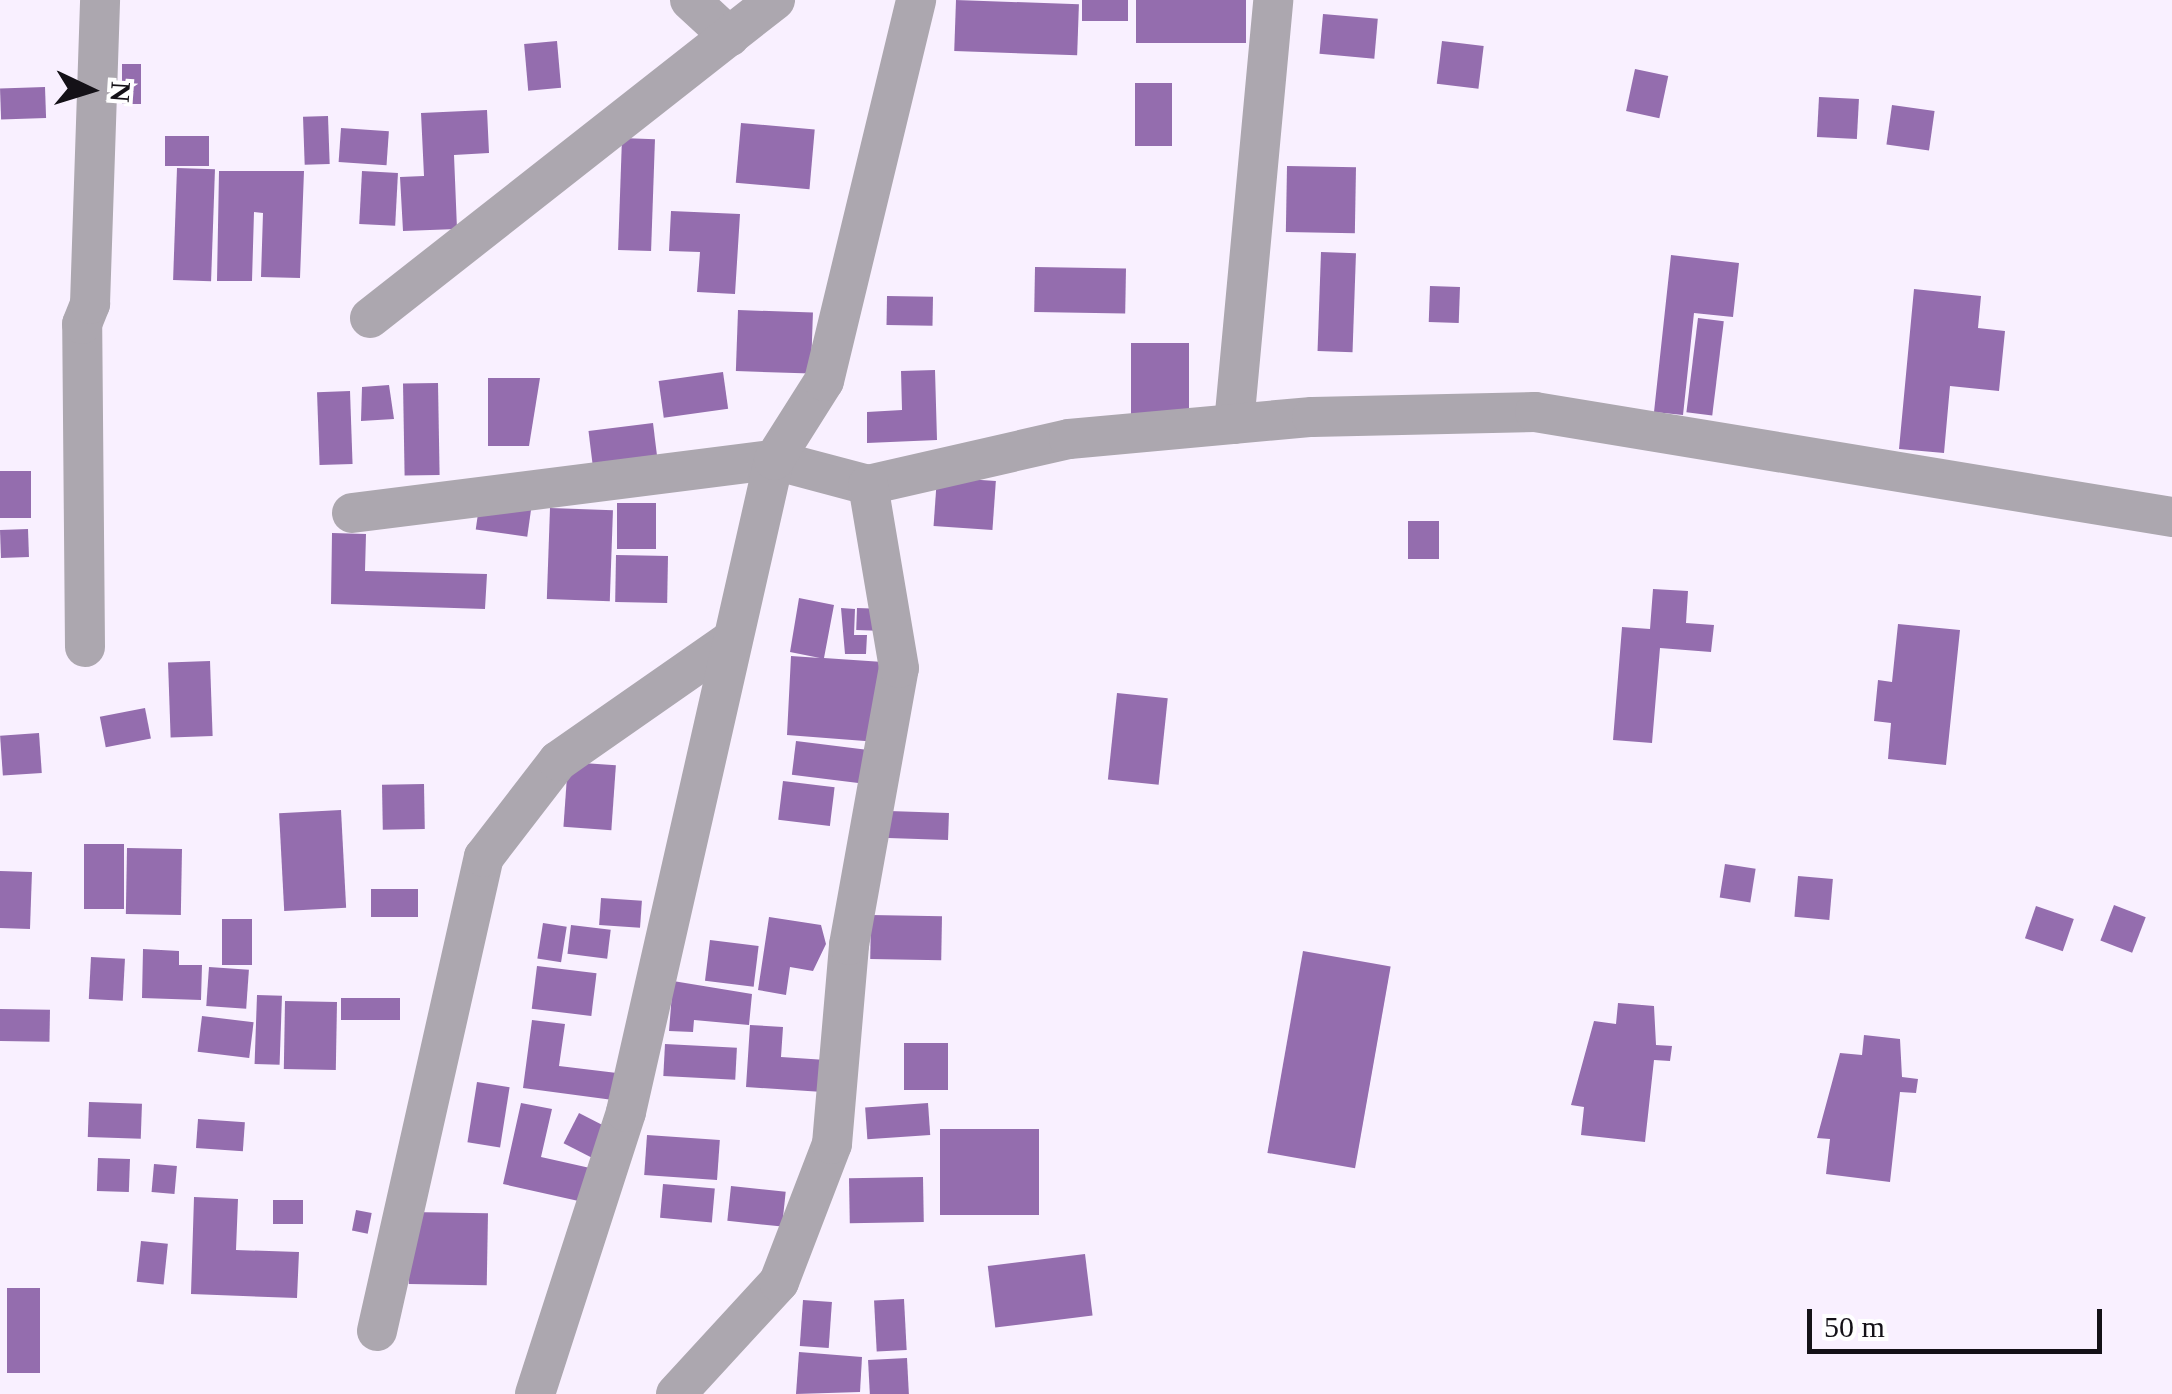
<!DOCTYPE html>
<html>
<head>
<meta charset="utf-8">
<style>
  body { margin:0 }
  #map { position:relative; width:2172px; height:1394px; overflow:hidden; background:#f9f0ff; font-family:Georgia,serif }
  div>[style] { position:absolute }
  .building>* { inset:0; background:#946dae; transform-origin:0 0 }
  .minor>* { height:40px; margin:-20px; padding:0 20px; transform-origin:20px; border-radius:20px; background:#aca7af }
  span { translate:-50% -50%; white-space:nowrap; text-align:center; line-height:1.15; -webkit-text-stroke:9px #fff; paint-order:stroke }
  .north { position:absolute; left:40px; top:40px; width:100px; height:100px; -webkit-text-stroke:8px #fff; paint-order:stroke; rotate:94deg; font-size:28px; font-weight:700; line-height:40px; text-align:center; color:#141117 }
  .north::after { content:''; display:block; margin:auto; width:35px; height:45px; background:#141117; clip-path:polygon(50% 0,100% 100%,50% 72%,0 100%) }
  .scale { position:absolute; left:1807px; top:1309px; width:295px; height:45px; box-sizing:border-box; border:5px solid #141117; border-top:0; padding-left:12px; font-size:30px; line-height:35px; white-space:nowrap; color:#141117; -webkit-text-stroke:8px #fff; paint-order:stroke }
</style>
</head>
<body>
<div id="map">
  <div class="building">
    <i style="left:956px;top:0;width:123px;height:51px;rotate:2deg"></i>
    <i style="left:1082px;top:0;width:46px;height:21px"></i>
    <i style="left:1136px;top:0;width:110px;height:43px"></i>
    <i style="left:1323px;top:14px;width:55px;height:40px;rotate:5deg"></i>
    <i style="left:557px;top:41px;width:47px;height:33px;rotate:85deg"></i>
    <i style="left:1442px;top:41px;width:42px;height:43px;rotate:7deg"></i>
    <i style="left:122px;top:64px;width:19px;height:40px"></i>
    <i style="left:1635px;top:69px;width:34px;height:43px;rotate:12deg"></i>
    <i style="left:1135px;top:83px;width:37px;height:63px"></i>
    <i style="left:45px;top:87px;width:31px;height:45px;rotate:88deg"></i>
    <i style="left:1819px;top:97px;width:40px;height:40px;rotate:3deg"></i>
    <i style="left:1892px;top:105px;width:43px;height:40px;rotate:8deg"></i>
    <i style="clip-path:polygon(487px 110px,489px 153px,454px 155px,457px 229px,403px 231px,400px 177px,424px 176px,421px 113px)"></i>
    <i style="left:328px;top:116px;width:48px;height:25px;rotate:88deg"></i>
    <i style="left:741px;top:123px;width:74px;height:60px;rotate:5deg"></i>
    <i style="left:341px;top:128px;width:48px;height:34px;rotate:4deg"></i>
    <i style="left:209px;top:136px;width:30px;height:44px;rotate:90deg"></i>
    <i style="left:622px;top:138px;width:33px;height:112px;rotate:2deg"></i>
    <i style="left:1287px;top:166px;width:69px;height:66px;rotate:1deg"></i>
    <i style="left:177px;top:168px;width:38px;height:112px;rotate:2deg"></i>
    <i style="clip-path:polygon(219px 171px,304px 171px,300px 278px,261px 277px,263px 213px,254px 212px,252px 281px,217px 281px)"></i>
    <i style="left:362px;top:171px;width:36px;height:53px;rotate:3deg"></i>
    <i style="clip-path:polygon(671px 211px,740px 214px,735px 294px,697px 292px,700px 252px,669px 251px)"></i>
    <i style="left:1321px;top:252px;width:35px;height:99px;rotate:2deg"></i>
    <i style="clip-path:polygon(1671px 255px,1739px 263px,1733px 317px,1694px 313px,1683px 415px,1654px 412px)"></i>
    <i style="left:1035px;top:267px;width:91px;height:45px;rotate:1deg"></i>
    <i style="left:1430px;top:286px;width:30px;height:36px;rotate:2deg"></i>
    <i style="clip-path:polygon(1914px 289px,1981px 296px,1978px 328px,2005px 331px,1999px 391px,1950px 386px,1944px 453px,1899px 449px)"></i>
    <i style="left:887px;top:296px;width:46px;height:29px;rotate:1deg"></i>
    <i style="left:738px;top:310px;width:75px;height:61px;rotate:2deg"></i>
    <i style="left:1698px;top:318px;width:26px;height:95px;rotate:7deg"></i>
    <i style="left:1131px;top:343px;width:58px;height:73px"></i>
    <i style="clip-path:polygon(935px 370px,937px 440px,867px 443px,867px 412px,902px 410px,901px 371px)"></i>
    <i style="left:723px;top:372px;width:37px;height:65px;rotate:82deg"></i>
    <i style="clip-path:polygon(488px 378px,540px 378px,529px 446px,488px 446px)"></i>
    <i style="left:438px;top:383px;width:92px;height:35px;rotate:89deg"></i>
    <i style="clip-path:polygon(389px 385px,394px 419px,361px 421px,362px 387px)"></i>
    <i style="left:350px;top:391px;width:73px;height:33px;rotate:88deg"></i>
    <i style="left:653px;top:423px;width:41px;height:65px;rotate:83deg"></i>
    <i style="left:0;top:471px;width:31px;height:47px"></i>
    <i style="left:937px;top:477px;width:59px;height:49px;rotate:4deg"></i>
    <i style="left:617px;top:503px;width:39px;height:46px"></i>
    <i style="left:550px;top:508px;width:63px;height:91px;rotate:2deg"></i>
    <i style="left:531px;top:510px;width:27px;height:52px;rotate:98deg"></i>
    <i style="left:1408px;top:521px;width:31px;height:38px"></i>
    <i style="left:28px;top:529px;width:28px;height:28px;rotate:88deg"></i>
    <i style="clip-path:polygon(332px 533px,366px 534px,365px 571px,487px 574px,485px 609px,331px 604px)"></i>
    <i style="left:616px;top:555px;width:52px;height:47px;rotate:1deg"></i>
    <i style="clip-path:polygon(1653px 589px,1688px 591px,1686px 623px,1714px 625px,1711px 652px,1660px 648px,1652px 743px,1613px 740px,1622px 627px,1650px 629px)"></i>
    <i style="clip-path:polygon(799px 598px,834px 605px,824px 658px,883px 662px,878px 742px,787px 735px,791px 656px,820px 658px,790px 652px)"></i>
    <i style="clip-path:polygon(841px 608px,855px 609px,854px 635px,867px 635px,866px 654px,845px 654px)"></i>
    <i style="left:857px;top:608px;width:28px;height:22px;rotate:2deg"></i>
    <i style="clip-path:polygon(1898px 624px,1960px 630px,1946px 765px,1888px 759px,1891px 723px,1874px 721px,1878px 680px,1892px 682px)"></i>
    <i style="left:210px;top:661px;width:75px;height:42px;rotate:88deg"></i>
    <i style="left:1117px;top:693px;width:51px;height:87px;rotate:6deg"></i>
    <i style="left:145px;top:708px;width:31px;height:46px;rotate:79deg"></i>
    <i style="left:39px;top:733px;width:40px;height:39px;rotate:86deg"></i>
    <i style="left:796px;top:741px;width:75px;height:34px;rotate:7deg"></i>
    <i style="left:568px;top:762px;width:48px;height:65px;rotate:4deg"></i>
    <i style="left:783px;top:781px;width:52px;height:39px;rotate:7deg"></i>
    <i style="left:424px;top:784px;width:45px;height:42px;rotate:89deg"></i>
    <i style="left:341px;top:810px;width:98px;height:62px;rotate:87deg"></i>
    <i style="left:889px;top:811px;width:60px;height:27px;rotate:2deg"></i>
    <i style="left:84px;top:844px;width:40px;height:65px"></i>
    <i style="left:127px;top:848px;width:55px;height:66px;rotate:1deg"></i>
    <i style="left:1725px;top:864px;width:31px;height:34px;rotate:9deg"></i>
    <i style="left:0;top:871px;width:32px;height:57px;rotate:2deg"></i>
    <i style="left:1798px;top:876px;width:35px;height:41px;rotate:5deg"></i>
    <i style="left:371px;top:889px;width:47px;height:28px"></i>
    <i style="left:601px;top:898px;width:41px;height:27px;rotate:4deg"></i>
    <i style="left:2114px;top:905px;width:34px;height:38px;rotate:21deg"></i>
    <i style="left:2036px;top:906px;width:40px;height:34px;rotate:19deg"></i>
    <i style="left:871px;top:915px;width:71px;height:44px;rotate:1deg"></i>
    <i style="clip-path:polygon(769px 917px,821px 925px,826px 944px,813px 971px,790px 967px,786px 995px,758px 990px)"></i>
    <i style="left:222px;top:919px;width:30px;height:46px"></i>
    <i style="left:543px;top:923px;width:24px;height:36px;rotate:9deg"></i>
    <i style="left:571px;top:925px;width:40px;height:29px;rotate:7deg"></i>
    <i style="left:710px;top:940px;width:49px;height:41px;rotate:7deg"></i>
    <i style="clip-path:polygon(143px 949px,179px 951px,179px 965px,202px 965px,201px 1000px,142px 998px)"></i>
    <i style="left:1303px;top:951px;width:89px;height:205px;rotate:10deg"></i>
    <i style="left:91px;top:957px;width:34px;height:42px;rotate:3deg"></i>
    <i style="left:537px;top:966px;width:60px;height:43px;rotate:7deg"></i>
    <i style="left:209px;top:967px;width:40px;height:39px;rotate:4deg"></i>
    <i style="clip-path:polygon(673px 981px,752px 994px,749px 1025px,694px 1020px,693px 1032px,669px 1031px)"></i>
    <i style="left:257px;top:995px;width:25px;height:69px;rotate:2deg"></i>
    <i style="left:341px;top:998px;width:59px;height:22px"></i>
    <i style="left:285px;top:1001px;width:52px;height:68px;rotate:1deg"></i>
    <i style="clip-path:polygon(1618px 1003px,1654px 1006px,1656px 1045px,1672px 1046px,1670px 1061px,1654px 1060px,1645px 1142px,1581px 1135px,1584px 1107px,1571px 1105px,1594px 1021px,1616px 1024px)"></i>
    <i style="left:0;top:1009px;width:50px;height:32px;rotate:1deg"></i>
    <i style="left:202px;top:1016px;width:52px;height:36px;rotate:7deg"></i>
    <i style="clip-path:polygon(532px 1020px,565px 1024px,559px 1066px,617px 1073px,613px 1100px,523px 1088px)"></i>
    <i style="clip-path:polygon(750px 1025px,783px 1027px,781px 1057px,826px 1060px,823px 1092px,746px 1087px)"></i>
    <i style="clip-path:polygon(1864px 1035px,1900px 1039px,1902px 1077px,1918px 1079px,1916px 1093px,1900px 1092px,1890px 1182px,1826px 1174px,1830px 1139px,1817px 1138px,1840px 1053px,1862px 1055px)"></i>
    <i style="left:904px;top:1043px;width:44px;height:47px"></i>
    <i style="left:665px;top:1044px;width:72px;height:32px;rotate:3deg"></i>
    <i style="left:477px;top:1082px;width:33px;height:61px;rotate:9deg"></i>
    <i style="left:89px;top:1102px;width:53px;height:35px;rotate:2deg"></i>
    <i style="clip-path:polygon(521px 1103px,552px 1109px,541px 1157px,590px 1168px,583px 1202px,503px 1184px)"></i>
    <i style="left:928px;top:1103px;width:32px;height:63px;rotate:86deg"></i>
    <i style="left:579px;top:1113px;width:34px;height:34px;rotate:27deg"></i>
    <i style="left:198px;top:1119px;width:47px;height:29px;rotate:4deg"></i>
    <i style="left:940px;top:1129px;width:99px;height:86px"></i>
    <i style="left:647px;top:1135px;width:73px;height:40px;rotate:4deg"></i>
    <i style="left:98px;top:1158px;width:32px;height:33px;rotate:2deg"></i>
    <i style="left:154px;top:1164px;width:23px;height:28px;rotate:5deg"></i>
    <i style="left:923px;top:1177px;width:45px;height:74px;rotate:89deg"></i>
    <i style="left:663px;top:1184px;width:52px;height:34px;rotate:5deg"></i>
    <i style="left:731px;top:1186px;width:55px;height:35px;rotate:6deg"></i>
    <i style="clip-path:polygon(194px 1197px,238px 1199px,236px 1250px,299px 1252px,297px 1298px,191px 1294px)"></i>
    <i style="left:273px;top:1200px;width:30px;height:24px"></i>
    <i style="left:356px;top:1210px;width:16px;height:21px;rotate:11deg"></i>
    <i style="left:410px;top:1212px;width:78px;height:72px;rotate:1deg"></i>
    <i style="left:141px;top:1241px;width:27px;height:41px;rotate:6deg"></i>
    <i style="left:1085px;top:1254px;width:62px;height:98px;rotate:83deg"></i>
    <i style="left:7px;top:1288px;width:33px;height:85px"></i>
    <i style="left:904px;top:1299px;width:51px;height:30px;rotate:87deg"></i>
    <i style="left:803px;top:1300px;width:29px;height:46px;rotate:4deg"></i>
    <i style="clip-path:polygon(799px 1352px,862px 1357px,860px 1392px,796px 1394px)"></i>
    <i style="left:907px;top:1358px;width:36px;height:39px;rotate:87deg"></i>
  </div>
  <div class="minor">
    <i style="left:690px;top:0;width:54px;rotate:42.8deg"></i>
    <i style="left:370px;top:318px;width:515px;rotate:-38.14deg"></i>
    <i style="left:1234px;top:424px;width:426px;rotate:-84.7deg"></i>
    <i style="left:352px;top:513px;width:425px;rotate:-7.2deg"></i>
    <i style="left:774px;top:460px;width:97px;rotate:14.9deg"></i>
    <i style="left:868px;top:485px;width:206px;rotate:-12.9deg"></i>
    <i style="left:1069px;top:439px;width:244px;rotate:-5.2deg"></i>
    <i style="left:1312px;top:417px;width:223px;rotate:-1.3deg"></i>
    <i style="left:1535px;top:412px;width:646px;rotate:9.36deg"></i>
    <i style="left:85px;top:647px;width:323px;rotate:-90.5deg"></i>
    <i style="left:82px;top:324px;width:22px;rotate:-68deg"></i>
    <i style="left:90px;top:304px;width:304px;rotate:-88.1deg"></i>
    <i style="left:377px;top:1331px;width:486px;rotate:-77.3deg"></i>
    <i style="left:484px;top:857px;width:121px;rotate:-52.4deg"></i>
    <i style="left:558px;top:761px;width:210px;rotate:-34.9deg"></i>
    <i style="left:535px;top:1394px;width:296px;rotate:-72.1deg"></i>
    <i style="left:626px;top:1112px;width:669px;rotate:-77.21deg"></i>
    <i style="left:774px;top:460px;width:93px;rotate:-57.7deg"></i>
    <i style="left:824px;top:381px;width:392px;rotate:-76.4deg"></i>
    <i style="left:676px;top:1394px;width:152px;rotate:-47.4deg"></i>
    <i style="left:779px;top:1282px;width:148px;rotate:-69deg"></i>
    <i style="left:832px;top:1144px;width:200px;rotate:-85.1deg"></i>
    <i style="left:849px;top:945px;width:281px;rotate:-79.8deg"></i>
    <i style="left:899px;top:668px;width:186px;rotate:-99.6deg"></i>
  </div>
  <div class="north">N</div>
  <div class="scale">50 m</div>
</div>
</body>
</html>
